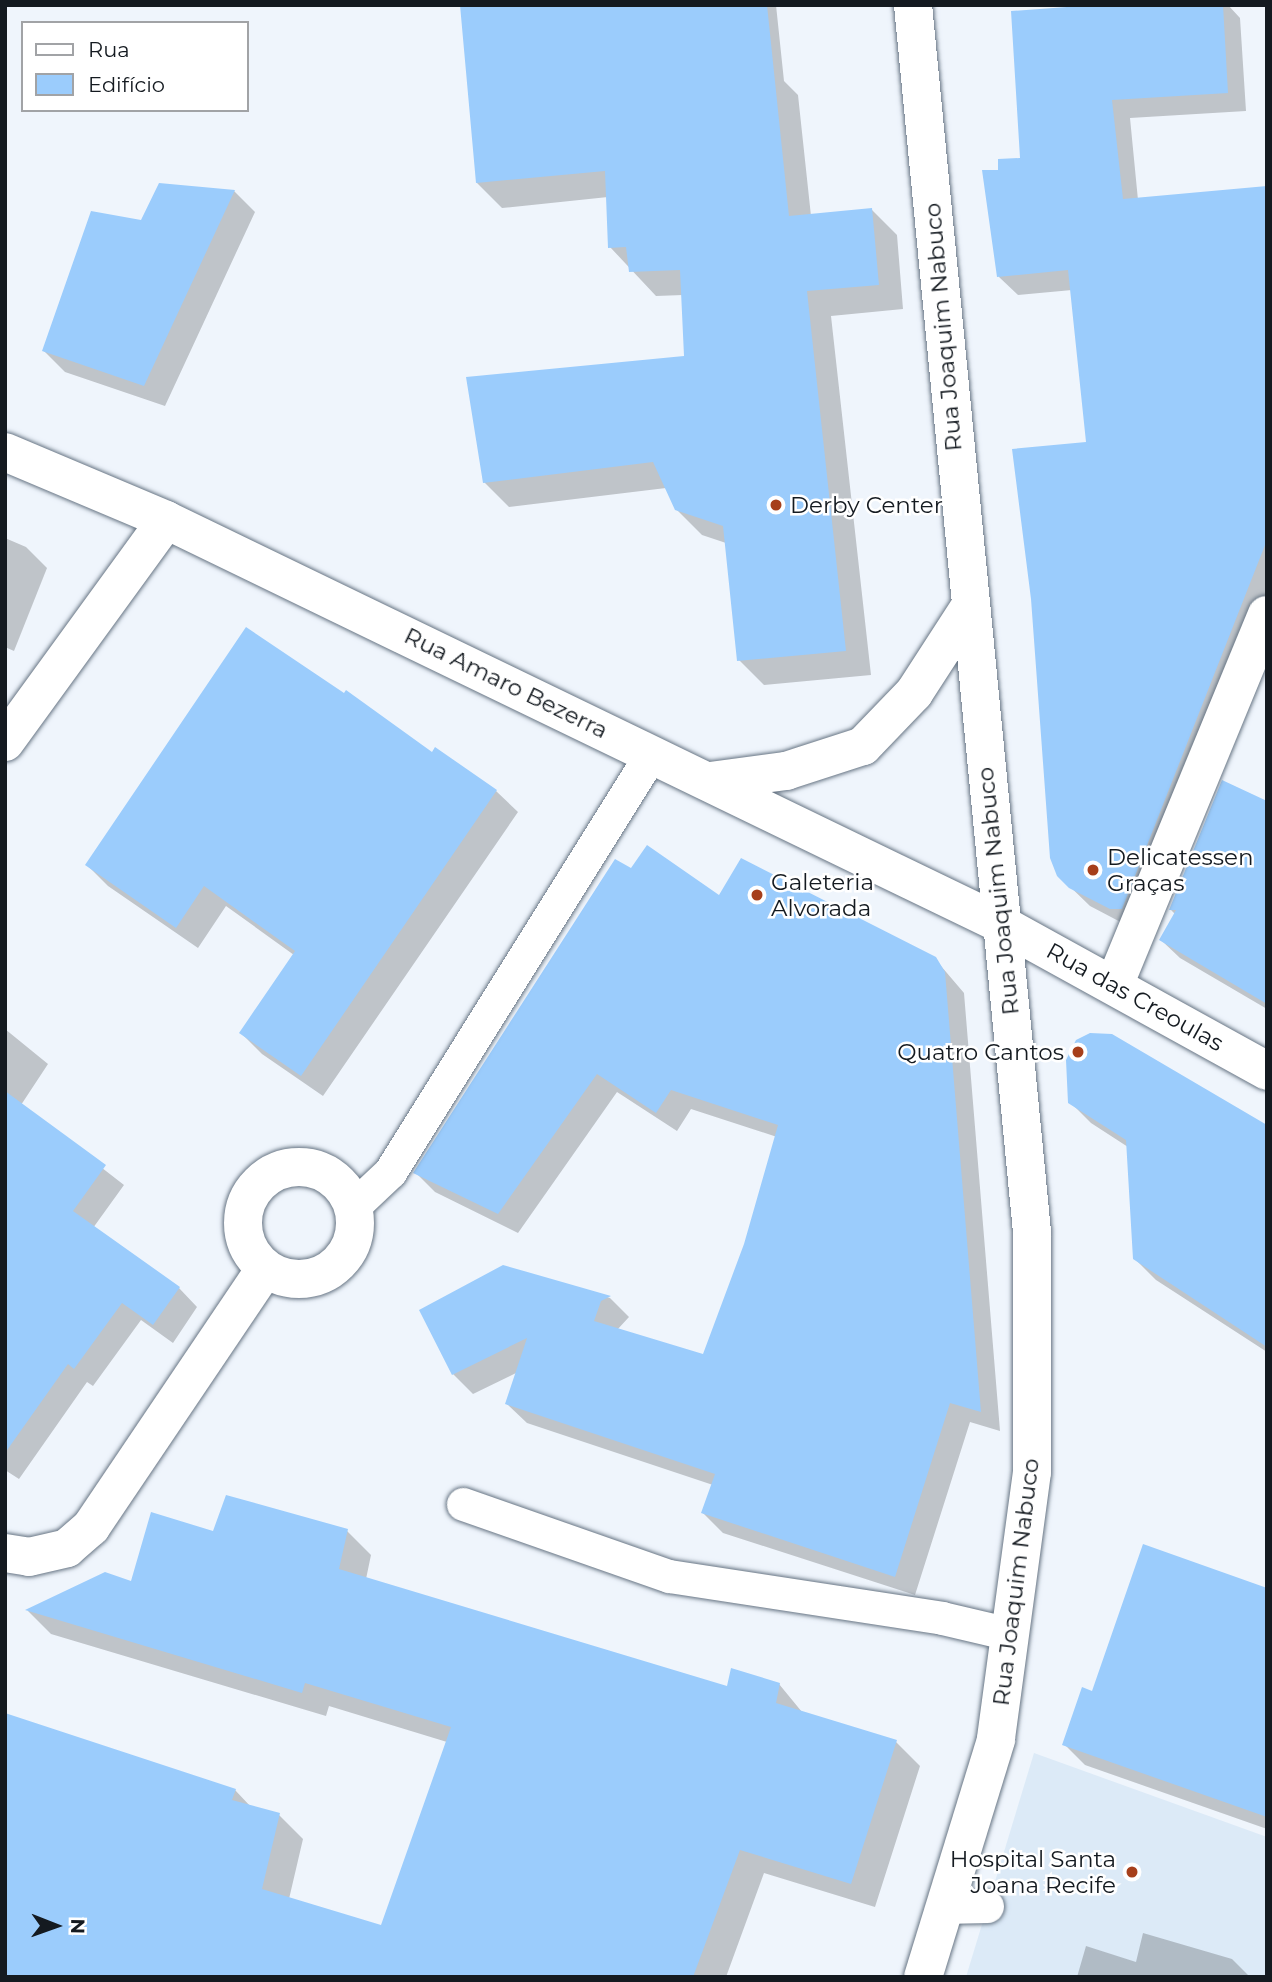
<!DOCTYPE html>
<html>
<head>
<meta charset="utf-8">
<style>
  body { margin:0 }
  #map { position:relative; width:1272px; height:1982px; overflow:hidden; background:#eff5fc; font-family:Montserrat,sans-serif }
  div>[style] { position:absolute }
  .built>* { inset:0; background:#dceaf7 }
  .shadow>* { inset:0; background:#0003 }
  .building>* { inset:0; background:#9bccfc }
  .roads { filter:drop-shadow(0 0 2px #677584) drop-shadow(0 0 2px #677584) }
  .service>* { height:33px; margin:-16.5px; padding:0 16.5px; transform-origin:16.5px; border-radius:16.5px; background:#fff }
  .minor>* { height:38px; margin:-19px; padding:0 19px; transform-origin:19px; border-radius:19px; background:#fff }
  .minor>.ring { margin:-19px; padding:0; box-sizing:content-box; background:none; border:38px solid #fff; border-radius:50% }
  .tertiary>* { height:38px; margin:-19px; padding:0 19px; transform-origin:19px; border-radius:19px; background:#fff }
  .secondary>* { height:38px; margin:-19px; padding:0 19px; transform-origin:19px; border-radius:19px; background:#fff }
  .primary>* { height:38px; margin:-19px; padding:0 19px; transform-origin:19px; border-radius:19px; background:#fff }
  .dots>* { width:19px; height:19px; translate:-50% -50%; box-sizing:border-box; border:4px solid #fff; border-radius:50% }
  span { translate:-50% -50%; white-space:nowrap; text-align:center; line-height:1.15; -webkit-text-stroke:5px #fff; paint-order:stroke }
  .street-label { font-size:23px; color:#141a20 }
  .poi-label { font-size:23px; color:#141a20 }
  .left { translate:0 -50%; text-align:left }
  .right { translate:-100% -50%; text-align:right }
  .frame { position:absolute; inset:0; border:7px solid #141a20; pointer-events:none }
  .legend { position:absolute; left:21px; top:21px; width:228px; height:91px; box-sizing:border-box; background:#fff; border:2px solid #a1a3a6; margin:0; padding:9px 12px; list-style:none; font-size:21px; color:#141a20 }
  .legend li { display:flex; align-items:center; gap:14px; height:35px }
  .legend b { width:35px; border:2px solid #a1a3a6 }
  .north { position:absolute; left:21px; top:1891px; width:70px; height:70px; -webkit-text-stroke:5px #fff; paint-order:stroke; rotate:91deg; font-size:19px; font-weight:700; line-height:28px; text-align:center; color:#141a20 }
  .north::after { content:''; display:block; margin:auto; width:24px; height:32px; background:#141a20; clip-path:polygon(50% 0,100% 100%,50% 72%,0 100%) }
</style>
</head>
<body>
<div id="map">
  <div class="built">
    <i style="clip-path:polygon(1034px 1753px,1267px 1837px,1267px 1977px,966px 1977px)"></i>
  </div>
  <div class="shadow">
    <i style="clip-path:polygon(461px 5px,776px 5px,784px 81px,798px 95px,811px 216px,872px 210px,897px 235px,903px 309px,831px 316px,871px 675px,764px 685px,739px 660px,726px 543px,702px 535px,676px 509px,666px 488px,509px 507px,484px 482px,686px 358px,683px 295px,656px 296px,610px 247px,608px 197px,502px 208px,477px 183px)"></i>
    <i style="clip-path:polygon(1121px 5px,1228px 5px,1240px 18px,1246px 111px,1130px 118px,1138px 200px,1267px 188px,1267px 605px,1130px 927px,1090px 906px,1058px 875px,1088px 443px,1072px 290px,1018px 295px,999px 277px,1000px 171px,1022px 159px)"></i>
    <i style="clip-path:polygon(160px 184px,234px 191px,255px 212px,165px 406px,65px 372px,44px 351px,142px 222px)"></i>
    <i style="clip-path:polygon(5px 538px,26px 547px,47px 568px,14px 651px,5px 647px)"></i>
    <i style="clip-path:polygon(496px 791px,518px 812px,323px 1096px,262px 1054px,241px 1033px,294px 955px,226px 906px,198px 948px,108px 886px,87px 865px)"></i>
    <i style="clip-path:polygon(1267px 803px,1267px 1009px,1180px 958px,1161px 940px,1176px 915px,1171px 910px)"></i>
    <i style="clip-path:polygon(632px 870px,935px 959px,964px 993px,1000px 1431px,970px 1422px,915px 1595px,723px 1533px,703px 1513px,713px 1485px,527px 1423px,507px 1404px,518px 1372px,473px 1394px,453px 1374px,421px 1311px,503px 1267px,610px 1298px,629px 1317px,617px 1330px,704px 1356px,746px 1245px,777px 1137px,691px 1109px,677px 1131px,617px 1092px,518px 1233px,435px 1192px,415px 1172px)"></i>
    <i style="clip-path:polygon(5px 1029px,48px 1064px,21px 1105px,124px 1185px,93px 1228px,179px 1288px,197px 1307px,173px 1343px,141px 1320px,93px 1386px,87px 1382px,19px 1479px,5px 1470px)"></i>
    <i style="clip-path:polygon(1070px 1102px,1267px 1128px,1267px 1352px,1156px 1280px,1135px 1259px,1128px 1147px,1091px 1123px)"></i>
    <i style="clip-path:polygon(347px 1531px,371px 1555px,366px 1579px,728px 1689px,779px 1684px,802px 1712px,896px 1742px,920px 1766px,875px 1907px,764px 1873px,726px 1977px,5px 1977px,235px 1790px,252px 1808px,279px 1815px,303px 1839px,289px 1899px,383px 1927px,447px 1742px,329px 1706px,326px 1716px,51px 1634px,28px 1611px,105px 1573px,132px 1583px,215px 1533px)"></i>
    <i style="clip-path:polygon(1267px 1589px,1267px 1829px,1085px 1765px,1064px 1744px,1093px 1693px)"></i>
    <i style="clip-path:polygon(1143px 1933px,1232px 1959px,1250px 1977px,1077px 1977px,1086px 1946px,1136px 1962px)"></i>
  </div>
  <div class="building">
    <i style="clip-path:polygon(460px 5px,767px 5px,789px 216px,872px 208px,879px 285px,807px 291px,846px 651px,737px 661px,723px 526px,675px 510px,653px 462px,483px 483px,466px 377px,684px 356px,680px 270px,629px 272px,626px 247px,608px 248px,605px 171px,476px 183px)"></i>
    <i style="clip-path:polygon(1094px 5px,1223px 5px,1228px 93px,1112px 100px,1123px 199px,1267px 186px,1267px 540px,1122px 909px,1110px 909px,1069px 888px,1057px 876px,1050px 858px,1031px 599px,1012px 449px,1086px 442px,1068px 270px,997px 277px,982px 170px,998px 170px,998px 159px,1020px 158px,1011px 11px)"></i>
    <i style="clip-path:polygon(159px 183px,235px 190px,144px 386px,42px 351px,91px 211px,141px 220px)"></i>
    <i style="clip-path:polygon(246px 627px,344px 693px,346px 690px,432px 752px,435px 747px,497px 790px,301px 1076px,239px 1033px,295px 951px,204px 886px,176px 928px,85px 865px)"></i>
    <i style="clip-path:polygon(1222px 780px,1267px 801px,1267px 1004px,1159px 940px,1176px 910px,1169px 910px)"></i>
    <i style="clip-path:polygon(647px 845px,719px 895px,741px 858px,936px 957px,945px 972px,981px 1412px,950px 1403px,895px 1577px,701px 1513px,715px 1474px,505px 1404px,527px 1338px,452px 1375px,419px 1310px,503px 1265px,611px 1296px,601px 1301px,594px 1321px,703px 1354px,744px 1244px,778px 1125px,671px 1090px,656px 1113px,597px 1074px,498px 1214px,413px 1173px,615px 859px,631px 868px)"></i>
    <i style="clip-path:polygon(1090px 1033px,1112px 1034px,1267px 1125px,1267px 1347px,1133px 1259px,1126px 1140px,1068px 1103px,1066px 1060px,1076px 1040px)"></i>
    <i style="clip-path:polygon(5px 1091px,106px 1165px,73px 1211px,180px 1287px,153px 1325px,122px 1303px,74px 1369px,68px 1364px,5px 1453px)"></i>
    <i style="clip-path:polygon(226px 1495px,348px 1529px,339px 1569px,727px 1686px,731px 1668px,780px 1683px,776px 1703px,897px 1740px,851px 1884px,740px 1850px,693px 1977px,5px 1977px,5px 1713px,236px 1789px,232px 1800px,280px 1813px,262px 1889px,381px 1925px,451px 1727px,305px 1683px,302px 1693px,25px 1610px,105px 1572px,131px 1581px,151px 1512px,213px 1531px)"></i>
    <i style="clip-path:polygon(1143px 1544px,1267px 1588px,1267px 1817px,1062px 1745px,1082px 1687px,1092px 1691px)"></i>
  </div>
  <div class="roads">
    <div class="service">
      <i style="left:353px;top:1207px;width:51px;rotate:-43.4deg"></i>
      <i style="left:390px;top:1172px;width:494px;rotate:-58deg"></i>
      <i style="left:463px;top:1504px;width:218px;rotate:19.3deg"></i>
      <i style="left:669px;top:1576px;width:276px;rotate:8.7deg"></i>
      <i style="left:942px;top:1618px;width:70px;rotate:13.2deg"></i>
      <i style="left:944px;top:1907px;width:43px;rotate:-1.3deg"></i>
    </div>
    <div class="minor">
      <i style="left:5px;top:742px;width:274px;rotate:-54deg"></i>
      <i style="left:1115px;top:983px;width:398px;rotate:-67.6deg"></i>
      <i class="ring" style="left:243px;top:1167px;width:74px;height:74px"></i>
      <i style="left:5px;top:1553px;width:24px;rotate:9deg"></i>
      <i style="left:29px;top:1557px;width:39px;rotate:-13deg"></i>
      <i style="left:67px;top:1548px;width:32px;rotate:-41deg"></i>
      <i style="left:91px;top:1527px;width:311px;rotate:-56deg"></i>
    </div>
    <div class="tertiary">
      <i style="left:5px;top:452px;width:175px;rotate:22.9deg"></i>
      <i style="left:166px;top:520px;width:928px;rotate:25.82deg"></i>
    </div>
    <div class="secondary">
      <i style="left:1001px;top:924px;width:304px;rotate:28.9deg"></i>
    </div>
    <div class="primary">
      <i style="left:913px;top:5px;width:1233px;rotate:84.46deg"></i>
      <i style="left:1032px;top:1232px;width:240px;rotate:90deg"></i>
      <i style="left:1032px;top:1472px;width:270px;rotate:97.7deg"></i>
      <i style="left:996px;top:1740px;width:248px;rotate:107.1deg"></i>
      <i style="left:710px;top:781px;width:77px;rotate:-7.5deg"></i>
      <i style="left:786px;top:771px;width:81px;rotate:-18deg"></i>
      <i style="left:863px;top:746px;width:74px;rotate:-46.1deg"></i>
      <i style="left:914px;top:693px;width:101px;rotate:-57.1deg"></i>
    </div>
  </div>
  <div class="dots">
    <i style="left:776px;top:505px;background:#a63f1b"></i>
    <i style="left:1093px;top:870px;background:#a63f1b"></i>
    <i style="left:757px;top:895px;background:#a63f1b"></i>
    <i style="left:1078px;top:1052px;background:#a63f1b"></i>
    <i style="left:1132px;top:1872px;background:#a63f1b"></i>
  </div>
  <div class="street-label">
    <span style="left:943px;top:327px;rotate:-95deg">Rua Joaquim Nabuco</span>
    <span style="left:506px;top:683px;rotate:26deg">Rua Amaro Bezerra</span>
    <span style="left:998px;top:891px;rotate:-96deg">Rua Joaquim Nabuco</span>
    <span style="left:1135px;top:997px;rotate:29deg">Rua das Creoulas</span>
    <span style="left:1016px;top:1582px;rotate:-83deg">Rua Joaquim Nabuco</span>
  </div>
  <div class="poi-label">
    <span class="left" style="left:790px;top:505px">Derby Center</span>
    <span class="left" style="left:1107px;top:870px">Delicatessen<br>Graças</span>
    <span class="left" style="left:771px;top:895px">Galeteria<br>Alvorada</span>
    <span class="right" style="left:1064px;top:1052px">Quatro Cantos</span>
    <span class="right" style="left:1116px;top:1872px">Hospital Santa<br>Joana Recife</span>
  </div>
  <div class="frame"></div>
  <ul class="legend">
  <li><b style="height:9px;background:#fff"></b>Rua</li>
  <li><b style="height:19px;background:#9bccfc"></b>Edifício</li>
  </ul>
  <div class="north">N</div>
</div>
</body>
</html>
